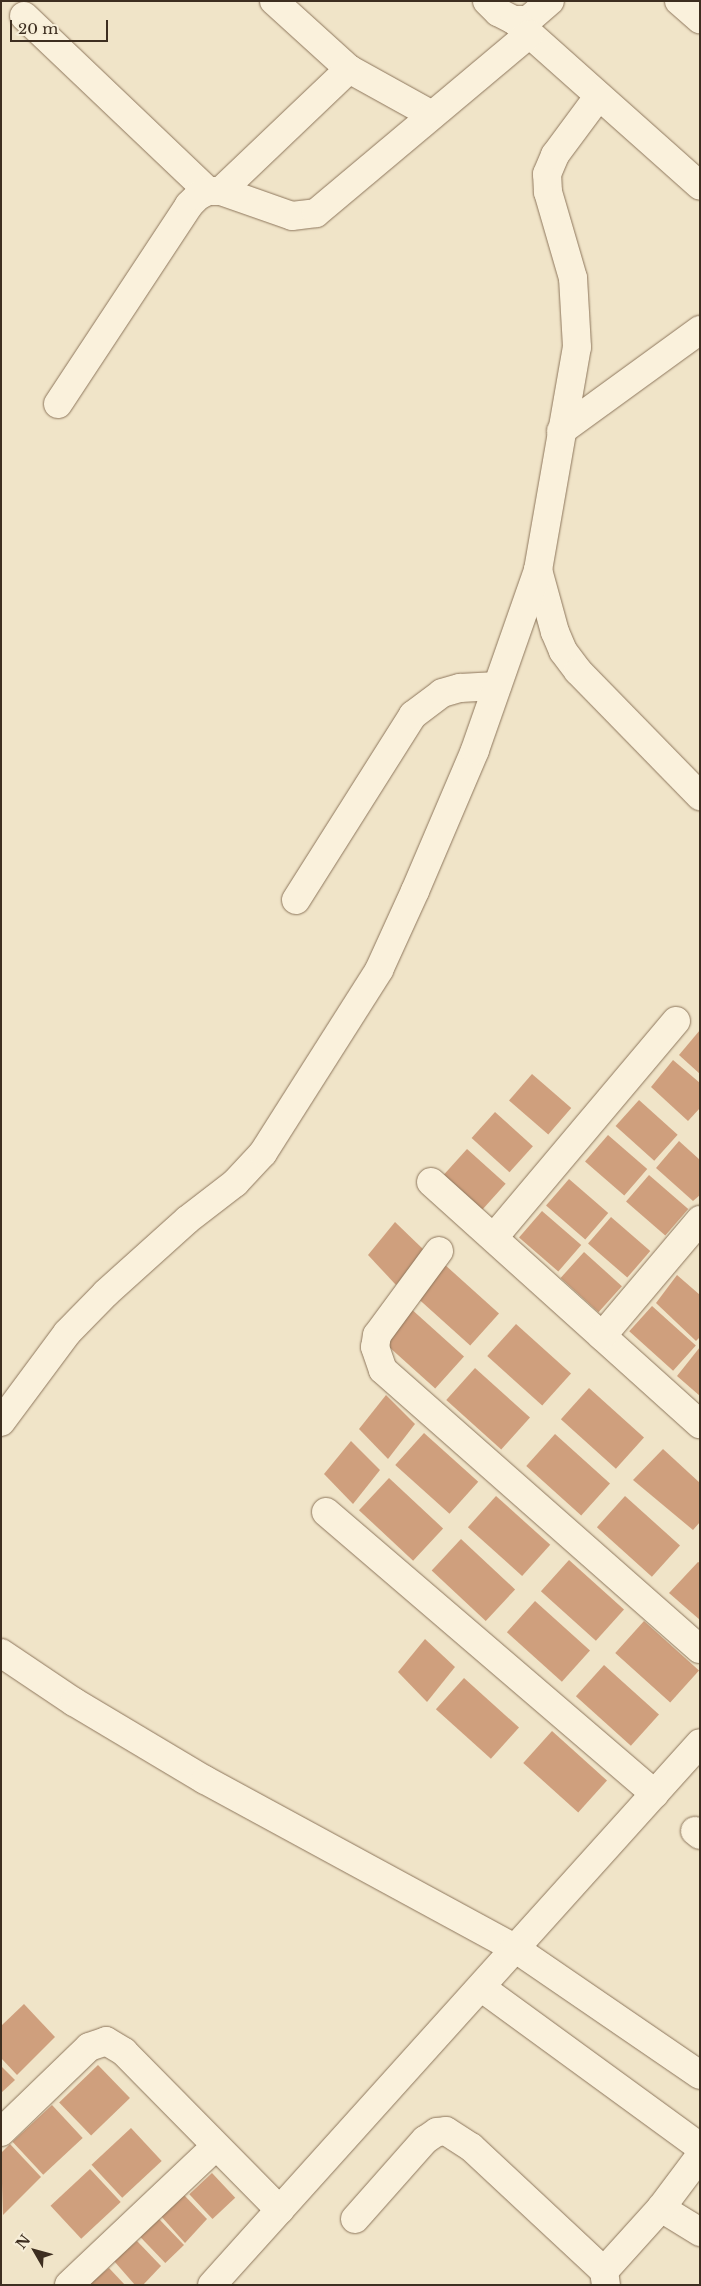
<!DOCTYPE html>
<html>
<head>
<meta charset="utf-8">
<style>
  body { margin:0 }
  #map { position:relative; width:701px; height:2286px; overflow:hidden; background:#f0e4c8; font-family:"Libre Baskerville",serif }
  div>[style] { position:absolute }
  .building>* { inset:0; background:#cf9f7d; transform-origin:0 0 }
  .roads { filter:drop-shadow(0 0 1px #8d765c) drop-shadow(0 0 1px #8d765c) }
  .minor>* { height:28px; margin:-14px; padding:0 14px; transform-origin:14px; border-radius:14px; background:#faf1dc }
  span { translate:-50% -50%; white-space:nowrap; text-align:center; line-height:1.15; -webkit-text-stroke:4px #f7eed8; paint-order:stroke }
  .frame { position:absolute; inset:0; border:2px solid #3d2e20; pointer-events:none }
  .north { position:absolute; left:10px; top:2226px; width:50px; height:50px; -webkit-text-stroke:4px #f7eed8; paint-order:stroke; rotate:308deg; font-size:14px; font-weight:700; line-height:20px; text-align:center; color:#3d2e20 }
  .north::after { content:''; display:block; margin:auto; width:18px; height:22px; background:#3d2e20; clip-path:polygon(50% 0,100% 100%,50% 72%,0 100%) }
  .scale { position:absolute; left:10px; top:20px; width:98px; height:22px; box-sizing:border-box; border:2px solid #3d2e20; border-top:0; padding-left:6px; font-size:15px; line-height:18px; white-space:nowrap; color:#3d2e20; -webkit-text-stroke:4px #f7eed8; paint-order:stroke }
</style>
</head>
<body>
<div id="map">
  <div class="building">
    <i style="clip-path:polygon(700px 1030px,700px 1074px,679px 1055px)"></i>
    <i style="clip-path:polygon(673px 1060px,700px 1083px,700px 1108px,688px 1121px,651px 1087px)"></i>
    <i style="left:532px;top:1074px;width:52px;height:35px;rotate:41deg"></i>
    <i style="left:639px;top:1100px;width:52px;height:35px;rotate:42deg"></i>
    <i style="left:495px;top:1112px;width:51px;height:35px;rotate:42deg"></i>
    <i style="left:608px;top:1135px;width:52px;height:35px;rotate:41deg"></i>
    <i style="clip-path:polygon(679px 1141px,700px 1160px,700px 1195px,693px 1201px,656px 1168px)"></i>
    <i style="left:467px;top:1149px;width:52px;height:35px;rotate:42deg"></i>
    <i style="left:649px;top:1175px;width:52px;height:35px;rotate:41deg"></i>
    <i style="left:569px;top:1179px;width:52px;height:35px;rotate:41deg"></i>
    <i style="left:542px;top:1211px;width:52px;height:35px;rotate:41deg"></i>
    <i style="left:611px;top:1217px;width:52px;height:35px;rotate:41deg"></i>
    <i style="clip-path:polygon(395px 1222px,424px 1250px,396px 1285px,368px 1255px)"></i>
    <i style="left:584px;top:1252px;width:51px;height:35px;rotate:42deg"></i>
    <i style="left:444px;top:1264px;width:74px;height:43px;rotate:42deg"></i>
    <i style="clip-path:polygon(677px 1275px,700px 1295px,700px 1337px,696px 1341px,656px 1303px)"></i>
    <i style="left:652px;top:1306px;width:59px;height:34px;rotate:42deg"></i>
    <i style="left:409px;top:1307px;width:74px;height:43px;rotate:42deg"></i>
    <i style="left:516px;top:1324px;width:74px;height:43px;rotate:42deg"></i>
    <i style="clip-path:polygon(700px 1347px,700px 1396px,677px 1376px)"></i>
    <i style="left:475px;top:1368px;width:74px;height:43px;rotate:42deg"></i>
    <i style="left:589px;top:1388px;width:74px;height:42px;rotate:42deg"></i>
    <i style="clip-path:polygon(386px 1395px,415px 1424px,388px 1459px,359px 1429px)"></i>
    <i style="left:424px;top:1433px;width:73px;height:43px;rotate:42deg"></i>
    <i style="left:555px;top:1434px;width:74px;height:43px;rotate:42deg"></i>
    <i style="clip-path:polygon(351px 1441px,380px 1470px,353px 1504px,324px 1474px)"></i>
    <i style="clip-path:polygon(663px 1449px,700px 1483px,700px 1522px,693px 1530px,633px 1480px)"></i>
    <i style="left:389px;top:1478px;width:74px;height:44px;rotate:43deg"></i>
    <i style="left:496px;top:1496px;width:73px;height:42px;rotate:42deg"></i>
    <i style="left:625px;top:1496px;width:74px;height:42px;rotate:42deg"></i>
    <i style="left:461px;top:1539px;width:74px;height:43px;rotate:43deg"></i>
    <i style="left:569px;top:1560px;width:74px;height:42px;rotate:42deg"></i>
    <i style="clip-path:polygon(698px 1562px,700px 1563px,700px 1620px,669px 1593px)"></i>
    <i style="left:535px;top:1601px;width:74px;height:42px;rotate:42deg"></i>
    <i style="left:644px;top:1621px;width:74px;height:43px;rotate:42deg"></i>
    <i style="clip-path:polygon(425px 1639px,455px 1667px,427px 1702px,398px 1672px)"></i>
    <i style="left:604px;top:1665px;width:74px;height:42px;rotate:42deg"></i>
    <i style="left:464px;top:1678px;width:74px;height:42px;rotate:42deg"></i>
    <i style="left:552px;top:1731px;width:74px;height:43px;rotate:42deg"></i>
    <i style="clip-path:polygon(24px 2004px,55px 2037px,17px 2075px,1px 2058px,1px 2026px)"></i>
    <i style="left:98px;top:2065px;width:46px;height:54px;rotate:46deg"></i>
    <i style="clip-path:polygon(1px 2066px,15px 2080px,1px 2093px)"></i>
    <i style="left:52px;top:2105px;width:45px;height:54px;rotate:47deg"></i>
    <i style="left:131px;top:2128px;width:45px;height:54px;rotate:47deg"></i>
    <i style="clip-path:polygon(10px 2144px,41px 2177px,3px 2215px,1px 2153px)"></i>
    <i style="left:90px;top:2169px;width:45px;height:54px;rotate:47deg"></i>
    <i style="left:212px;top:2173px;width:34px;height:31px;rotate:47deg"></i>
    <i style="clip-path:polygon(184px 2195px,207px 2219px,185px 2243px,160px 2215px)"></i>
    <i style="left:159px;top:2219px;width:36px;height:26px;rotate:46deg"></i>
    <i style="clip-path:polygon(137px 2241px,161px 2266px,143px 2285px,135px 2285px,114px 2261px)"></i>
    <i style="clip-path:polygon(109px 2268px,125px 2285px,88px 2285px)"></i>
  </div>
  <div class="roads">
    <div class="minor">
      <i style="left:274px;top:1px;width:101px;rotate:42.2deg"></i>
      <i style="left:349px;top:69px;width:95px;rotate:29deg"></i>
      <i style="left:487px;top:1px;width:16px;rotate:45deg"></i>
      <i style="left:498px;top:12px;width:18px;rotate:27deg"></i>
      <i style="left:514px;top:20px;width:14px"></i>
      <i style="left:528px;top:20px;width:29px;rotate:-41deg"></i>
      <i style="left:679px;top:1px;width:28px;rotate:41deg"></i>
      <i style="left:24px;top:16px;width:254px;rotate:43.6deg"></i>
      <i style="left:514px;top:20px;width:249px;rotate:41.7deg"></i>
      <i style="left:221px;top:191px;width:177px;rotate:-43.6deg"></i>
      <i style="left:58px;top:404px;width:238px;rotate:-56.6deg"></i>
      <i style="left:189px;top:205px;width:13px;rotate:-45deg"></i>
      <i style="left:198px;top:196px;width:11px;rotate:-27deg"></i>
      <i style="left:208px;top:191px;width:13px"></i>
      <i style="left:221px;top:191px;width:75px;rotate:19.4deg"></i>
      <i style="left:292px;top:216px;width:24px;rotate:-7deg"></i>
      <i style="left:316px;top:213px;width:278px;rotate:-40deg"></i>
      <i style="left:561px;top:431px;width:172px;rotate:-36deg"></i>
      <i style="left:538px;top:570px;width:64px;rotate:74.7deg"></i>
      <i style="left:555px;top:632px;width:21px;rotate:67deg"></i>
      <i style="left:563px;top:651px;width:25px;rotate:53deg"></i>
      <i style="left:578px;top:671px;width:175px;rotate:45.7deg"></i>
      <i style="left:296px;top:900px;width:219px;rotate:-57.7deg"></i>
      <i style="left:413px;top:715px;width:36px;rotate:-37deg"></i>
      <i style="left:442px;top:693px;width:19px;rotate:-16deg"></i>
      <i style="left:460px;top:688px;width:37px;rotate:-3deg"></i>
      <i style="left:431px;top:1182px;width:362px;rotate:42deg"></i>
      <i style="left:495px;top:1236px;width:281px;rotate:-49.9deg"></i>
      <i style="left:439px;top:1251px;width:104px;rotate:126.4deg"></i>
      <i style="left:377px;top:1335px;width:12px;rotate:99deg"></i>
      <i style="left:375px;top:1347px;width:24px;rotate:71deg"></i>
      <i style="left:383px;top:1370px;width:422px;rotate:41.4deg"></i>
      <i style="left:602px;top:1336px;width:152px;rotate:-49.8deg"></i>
      <i style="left:1px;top:1422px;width:111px;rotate:-53.4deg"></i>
      <i style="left:67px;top:1333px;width:56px;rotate:-45.7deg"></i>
      <i style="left:106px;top:1293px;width:109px;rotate:-42deg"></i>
      <i style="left:187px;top:1220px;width:61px;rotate:-37.6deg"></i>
      <i style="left:235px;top:1183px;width:41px;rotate:-47deg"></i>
      <i style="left:263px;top:1153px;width:217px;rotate:-57.6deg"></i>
      <i style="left:379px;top:970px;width:87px;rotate:-65.5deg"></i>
      <i style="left:415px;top:891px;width:153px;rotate:-66.9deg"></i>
      <i style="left:475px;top:750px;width:191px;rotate:-70.7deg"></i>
      <i style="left:538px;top:570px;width:226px;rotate:-80.1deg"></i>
      <i style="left:577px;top:347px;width:69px;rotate:-93.3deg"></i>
      <i style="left:573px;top:278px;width:90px;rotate:-106.2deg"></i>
      <i style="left:548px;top:192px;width:18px;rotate:-93deg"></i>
      <i style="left:547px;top:174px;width:21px;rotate:-67deg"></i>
      <i style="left:555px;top:155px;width:72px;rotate:-53.4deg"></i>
      <i style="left:326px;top:1512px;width:433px;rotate:40.6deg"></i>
      <i style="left:1px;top:1653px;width:88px;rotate:33.9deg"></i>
      <i style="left:74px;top:1702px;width:152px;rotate:30.8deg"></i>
      <i style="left:205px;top:1780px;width:354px;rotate:28.5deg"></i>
      <i style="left:516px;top:1949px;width:223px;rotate:34.4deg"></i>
      <i style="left:695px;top:1831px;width:6px;rotate:39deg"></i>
      <i style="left:482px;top:1988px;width:270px;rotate:36.1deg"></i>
      <i style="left:1px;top:2132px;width:122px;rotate:-44deg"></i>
      <i style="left:89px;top:2047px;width:18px;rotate:-19deg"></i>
      <i style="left:106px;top:2041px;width:21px;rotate:31deg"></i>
      <i style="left:124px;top:2052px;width:222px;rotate:45.4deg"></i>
      <i style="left:661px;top:2208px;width:46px;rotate:31.6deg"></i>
      <i style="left:355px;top:2219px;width:106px;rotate:-48.5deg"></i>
      <i style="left:425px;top:2140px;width:14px;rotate:-34deg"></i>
      <i style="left:437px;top:2132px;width:9px;rotate:-6deg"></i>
      <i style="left:446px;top:2131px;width:30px;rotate:33deg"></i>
      <i style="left:471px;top:2147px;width:182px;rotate:43deg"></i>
      <i style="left:604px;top:2271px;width:14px;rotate:82deg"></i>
      <i style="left:604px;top:2271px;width:85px;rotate:-47.9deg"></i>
      <i style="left:661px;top:2208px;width:65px;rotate:-53.1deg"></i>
      <i style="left:69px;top:2285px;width:202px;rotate:-43.4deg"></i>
      <i style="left:212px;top:2285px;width:729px;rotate:-48deg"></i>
    </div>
  </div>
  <div class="frame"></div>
  <div class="north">N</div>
  <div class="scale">20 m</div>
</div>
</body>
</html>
